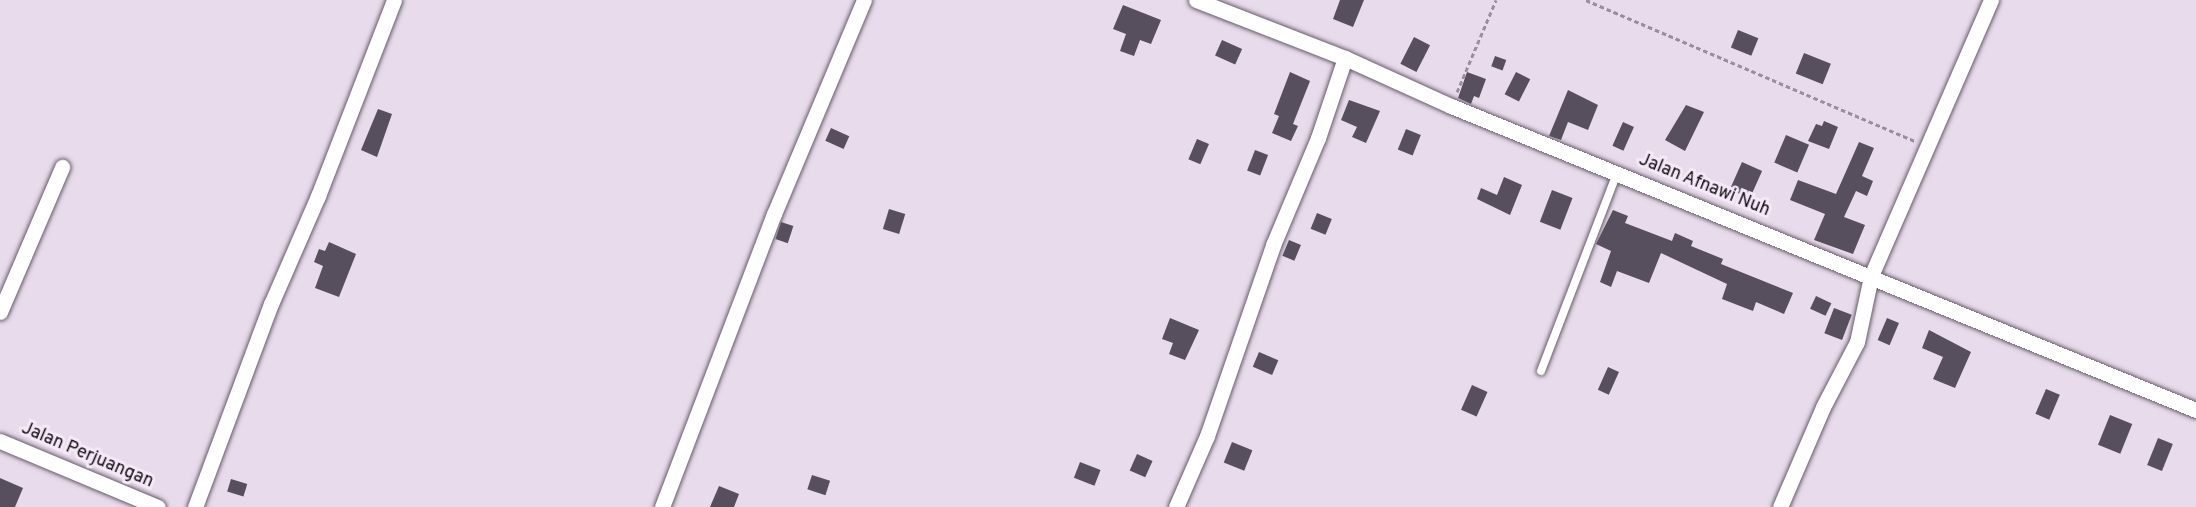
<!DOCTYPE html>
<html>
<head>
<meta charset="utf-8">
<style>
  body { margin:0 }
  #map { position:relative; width:2196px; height:507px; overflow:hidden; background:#e8dbeb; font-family:Overpass,sans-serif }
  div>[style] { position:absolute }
  .building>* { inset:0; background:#574f5d; transform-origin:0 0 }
  .path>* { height:3px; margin-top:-1.5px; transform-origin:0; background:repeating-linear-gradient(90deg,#998f9b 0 4.5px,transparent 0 7.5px) }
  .roads { filter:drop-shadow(0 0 2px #665c69) drop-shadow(0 0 2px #665c69) }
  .service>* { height:8px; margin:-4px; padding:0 4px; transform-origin:4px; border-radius:4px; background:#fff }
  .minor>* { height:15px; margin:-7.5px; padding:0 7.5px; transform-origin:7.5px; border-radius:7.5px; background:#fff }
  span { translate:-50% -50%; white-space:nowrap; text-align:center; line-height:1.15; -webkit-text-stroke:6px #f5e9f8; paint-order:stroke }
  .street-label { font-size:18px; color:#110d12 }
</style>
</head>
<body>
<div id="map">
  <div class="building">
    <i style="clip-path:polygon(1340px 0,1364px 0,1353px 27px,1333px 19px)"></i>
    <i style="clip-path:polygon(1123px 5px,1161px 20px,1151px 44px,1140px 40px,1134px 56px,1120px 51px,1126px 34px,1113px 29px)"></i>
    <i style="left:1738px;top:30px;width:22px;height:19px;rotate:22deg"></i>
    <i style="left:1414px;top:37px;width:18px;height:30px;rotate:27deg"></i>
    <i style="left:1222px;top:40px;width:22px;height:17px;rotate:24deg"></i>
    <i style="left:1804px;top:53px;width:29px;height:22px;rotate:22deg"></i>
    <i style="left:1495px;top:56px;width:12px;height:11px;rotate:20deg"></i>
    <i style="clip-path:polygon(1290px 72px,1310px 81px,1293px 124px,1298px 126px,1291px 141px,1272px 133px,1279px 116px,1274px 114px)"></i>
    <i style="clip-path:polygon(1467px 72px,1486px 79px,1479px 98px,1474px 96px,1471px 104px,1458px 98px)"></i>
    <i style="left:1516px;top:72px;width:16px;height:25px;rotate:27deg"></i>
    <i style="clip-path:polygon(1568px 90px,1598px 105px,1588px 130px,1568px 122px,1561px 140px,1549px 136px)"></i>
    <i style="clip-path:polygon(1349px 100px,1380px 111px,1366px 143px,1352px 137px,1357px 127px,1341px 120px)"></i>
    <i style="clip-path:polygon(1686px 105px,1704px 112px,1685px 151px,1665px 140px)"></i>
    <i style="clip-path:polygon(378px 109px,392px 114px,377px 157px,361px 150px)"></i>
    <i style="clip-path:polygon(1824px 121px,1838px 127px,1829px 149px,1808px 141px,1816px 124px,1822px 126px)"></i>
    <i style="left:1623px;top:122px;width:12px;height:26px;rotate:24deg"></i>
    <i style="left:831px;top:128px;width:20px;height:14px;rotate:24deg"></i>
    <i style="left:1406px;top:129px;width:16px;height:22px;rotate:22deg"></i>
    <i style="left:1786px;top:135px;width:25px;height:30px;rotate:23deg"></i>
    <i style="left:1197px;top:139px;width:13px;height:22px;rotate:23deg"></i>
    <i style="clip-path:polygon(1859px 142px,1874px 148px,1862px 176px,1873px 181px,1867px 196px,1856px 191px,1844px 217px,1865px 225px,1853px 254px,1814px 240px,1825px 214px,1790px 200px,1798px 180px,1836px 194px)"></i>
    <i style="left:1255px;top:150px;width:14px;height:22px;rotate:21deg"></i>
    <i style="left:1742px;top:162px;width:22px;height:30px;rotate:24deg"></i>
    <i style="clip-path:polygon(1504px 177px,1522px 185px,1510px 215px,1477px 199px,1481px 188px,1497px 195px)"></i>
    <i style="left:1552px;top:190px;width:22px;height:34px;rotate:21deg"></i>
    <i style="left:889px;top:209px;width:17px;height:21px;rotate:17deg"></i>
    <i style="clip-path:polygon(1613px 210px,1628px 216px,1625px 223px,1672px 241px,1675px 233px,1693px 241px,1691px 246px,1723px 259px,1721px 264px,1793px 293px,1784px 314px,1756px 302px,1753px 311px,1722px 299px,1727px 284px,1661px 253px,1649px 283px,1617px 271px,1611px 287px,1600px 282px,1611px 251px,1596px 244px)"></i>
    <i style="left:1317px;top:213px;width:16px;height:17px;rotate:22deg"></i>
    <i style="left:781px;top:222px;width:13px;height:18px;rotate:18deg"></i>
    <i style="left:1289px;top:240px;width:13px;height:17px;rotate:23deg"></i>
    <i style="clip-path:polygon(329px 242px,356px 254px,339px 297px,315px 288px,323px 266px,314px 262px,319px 249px,325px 251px)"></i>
    <i style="left:1816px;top:296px;width:17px;height:14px;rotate:25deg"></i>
    <i style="left:1834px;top:308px;width:19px;height:27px;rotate:21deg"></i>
    <i style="clip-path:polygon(1170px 318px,1199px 330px,1185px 360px,1169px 354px,1173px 343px,1162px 339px)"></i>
    <i style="left:1887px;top:318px;width:13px;height:24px;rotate:23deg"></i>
    <i style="clip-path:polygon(1929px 330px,1971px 352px,1955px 388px,1933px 379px,1943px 357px,1922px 348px)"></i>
    <i style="left:1259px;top:352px;width:21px;height:16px;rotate:23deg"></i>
    <i style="left:1608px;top:367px;width:12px;height:25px;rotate:24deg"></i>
    <i style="left:1472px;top:385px;width:17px;height:27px;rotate:24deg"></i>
    <i style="left:2046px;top:389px;width:15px;height:27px;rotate:23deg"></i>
    <i style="left:2110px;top:415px;width:24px;height:32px;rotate:22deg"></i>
    <i style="left:2158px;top:438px;width:16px;height:29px;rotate:22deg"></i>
    <i style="left:1232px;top:442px;width:22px;height:22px;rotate:22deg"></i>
    <i style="left:1137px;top:454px;width:17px;height:18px;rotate:24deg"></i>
    <i style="left:1080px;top:462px;width:22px;height:17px;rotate:21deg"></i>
    <i style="left:812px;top:475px;width:19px;height:15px;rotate:18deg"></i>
    <i style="clip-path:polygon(0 478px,23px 488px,15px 507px,0 507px)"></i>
    <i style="left:231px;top:479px;width:17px;height:13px;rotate:17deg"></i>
    <i style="clip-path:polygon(719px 486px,739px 494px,734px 507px,710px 507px)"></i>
  </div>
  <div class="path">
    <i style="left:1586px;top:0;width:358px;rotate:23.2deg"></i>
    <i style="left:1457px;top:92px;width:100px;rotate:-67deg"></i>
  </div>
  <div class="roads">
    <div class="service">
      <i style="left:1541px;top:371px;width:212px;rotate:-69deg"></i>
    </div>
    <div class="minor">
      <i style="left:1196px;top:0;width:160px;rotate:21.3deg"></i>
      <i style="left:1345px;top:58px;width:116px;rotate:24.4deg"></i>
      <i style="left:1451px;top:106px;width:805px;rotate:22.2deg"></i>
      <i style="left:0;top:312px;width:158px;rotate:-66.8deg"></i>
      <i style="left:0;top:441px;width:171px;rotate:22.7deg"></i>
      <i style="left:195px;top:507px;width:217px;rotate:-69.5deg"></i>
      <i style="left:271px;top:304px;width:118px;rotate:-66.5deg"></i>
      <i style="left:318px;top:196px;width:210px;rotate:-68.8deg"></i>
      <i style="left:662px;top:507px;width:314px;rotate:-69.1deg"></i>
      <i style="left:774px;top:214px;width:232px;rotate:-67.2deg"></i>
      <i style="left:1176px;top:507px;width:77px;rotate:-66.4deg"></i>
      <i style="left:1207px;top:436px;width:202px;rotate:-70.9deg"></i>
      <i style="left:1273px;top:245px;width:116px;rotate:-67.2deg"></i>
      <i style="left:1318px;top:138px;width:84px;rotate:-71.4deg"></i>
      <i style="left:1780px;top:507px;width:109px;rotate:-66.7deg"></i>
      <i style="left:1823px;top:407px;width:73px;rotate:-62.4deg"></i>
      <i style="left:1857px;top:342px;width:67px;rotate:-78deg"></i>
      <i style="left:1871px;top:276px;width:301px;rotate:-66.5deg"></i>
    </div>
  </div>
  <div class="street-label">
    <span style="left:1704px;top:186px;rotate:22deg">Jalan Afnawi Nuh</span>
    <span style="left:87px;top:456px;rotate:23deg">Jalan Perjuangan</span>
  </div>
</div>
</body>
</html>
